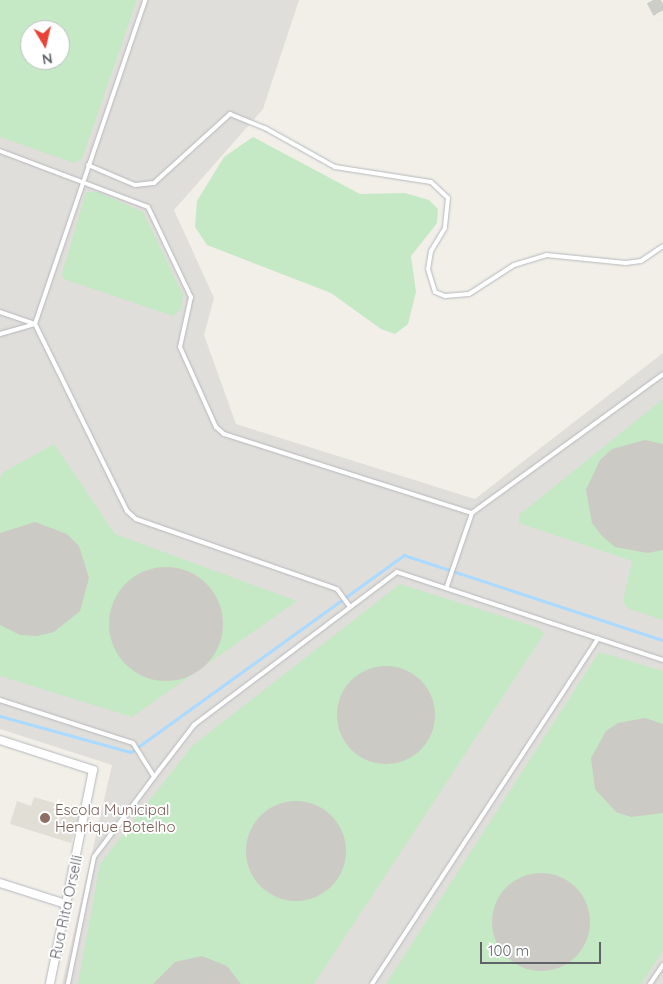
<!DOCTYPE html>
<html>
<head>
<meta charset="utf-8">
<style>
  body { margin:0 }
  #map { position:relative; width:663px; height:984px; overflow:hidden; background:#f1efe8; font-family:Quicksand,sans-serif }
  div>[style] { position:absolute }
  .industrial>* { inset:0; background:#e0deda }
  .education>* { inset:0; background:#e1ded6 }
  .green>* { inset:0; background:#c5e8c5 }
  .stream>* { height:2.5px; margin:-1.25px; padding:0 1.25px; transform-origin:1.25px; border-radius:1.25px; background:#aadaff }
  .building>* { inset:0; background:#cccac5 }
  .round { border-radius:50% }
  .highway-tunnel>* { height:14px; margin-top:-7px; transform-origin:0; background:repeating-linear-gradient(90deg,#ccccc8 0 14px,transparent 0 21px) }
  .roads { filter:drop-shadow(0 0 1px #b5b8bc) drop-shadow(0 0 1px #b5b8bc) }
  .lane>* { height:4px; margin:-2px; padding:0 2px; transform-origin:2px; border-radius:2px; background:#fff }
  .street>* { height:8px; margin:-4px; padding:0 4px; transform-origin:4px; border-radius:4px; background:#fff }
  .dots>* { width:14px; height:14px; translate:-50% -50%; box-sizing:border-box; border:2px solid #fff; border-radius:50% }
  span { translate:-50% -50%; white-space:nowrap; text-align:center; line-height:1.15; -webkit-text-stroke:4px #fff; paint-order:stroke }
  .education-label { font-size:15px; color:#785e54 }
  .left { translate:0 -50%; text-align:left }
  .street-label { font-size:15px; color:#5f6368 }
  .north { position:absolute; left:20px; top:20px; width:50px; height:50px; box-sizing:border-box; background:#fff; border:1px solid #bfc1c3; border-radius:50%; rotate:171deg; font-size:14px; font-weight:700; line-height:20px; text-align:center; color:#5f6368 }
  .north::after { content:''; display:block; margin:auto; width:18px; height:22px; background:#ea4335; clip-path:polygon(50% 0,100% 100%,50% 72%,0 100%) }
  .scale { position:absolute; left:480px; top:942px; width:121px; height:22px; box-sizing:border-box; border:2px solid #5f6368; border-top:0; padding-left:6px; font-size:15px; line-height:18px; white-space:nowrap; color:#5f6368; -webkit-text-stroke:4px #fff; paint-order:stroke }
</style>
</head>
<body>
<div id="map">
  <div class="industrial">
    <i style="clip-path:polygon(evenodd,0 0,299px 0,263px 109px,174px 210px,214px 298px,204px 335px,236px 424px,475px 499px,663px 353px,663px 984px,62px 984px,112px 765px,0 729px,0 0,30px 30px,60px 30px,60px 60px,30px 60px,30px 30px)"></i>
  </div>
  <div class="education">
    <i style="clip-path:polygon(34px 797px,81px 811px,71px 843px,10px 824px,17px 801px,31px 806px)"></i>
  </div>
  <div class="green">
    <i style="clip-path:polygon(evenodd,0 0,137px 0,82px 159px,74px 163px,0 137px,0 0,30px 30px,60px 30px,60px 60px,30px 60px,30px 30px)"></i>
    <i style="clip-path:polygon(253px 137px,360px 194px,405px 193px,429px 200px,438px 209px,437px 223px,411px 256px,416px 292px,408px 324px,395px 334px,381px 329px,331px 293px,207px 245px,195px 227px,197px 201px,224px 157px)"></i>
    <i style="clip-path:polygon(86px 192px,98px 192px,143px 212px,183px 295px,181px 309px,173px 316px,64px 279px,62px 274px)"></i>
    <i style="clip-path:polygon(663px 399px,663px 620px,627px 608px,623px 601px,632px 561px,519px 523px,519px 515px)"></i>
    <i style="clip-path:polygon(54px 444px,115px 534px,297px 601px,132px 717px,0 676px,0 479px,2px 473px)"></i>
    <i style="clip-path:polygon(400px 584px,539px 628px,544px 634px,314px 984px,78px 984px,100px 864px,192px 746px)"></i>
    <i style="clip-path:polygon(599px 652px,663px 671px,663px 951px,641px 984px,386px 984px)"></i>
  </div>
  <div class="stream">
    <i style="left:0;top:716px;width:136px;rotate:15.4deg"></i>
    <i style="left:131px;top:752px;width:337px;rotate:-35.8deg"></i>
    <i style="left:404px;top:555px;width:273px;rotate:18.2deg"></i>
  </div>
  <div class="building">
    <i style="clip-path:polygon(645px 440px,663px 444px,663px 550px,648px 553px,615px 547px,602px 536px,592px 523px,586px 490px,600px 460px,612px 449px)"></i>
    <i style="clip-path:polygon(35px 522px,67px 534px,79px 546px,89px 578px,80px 611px,54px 632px,37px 636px,20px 635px,0 625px,0 533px)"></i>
    <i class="round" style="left:109px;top:567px;width:114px;height:114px"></i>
    <i class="round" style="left:337px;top:666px;width:98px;height:98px"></i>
    <i style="clip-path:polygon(645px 718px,663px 724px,663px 813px,631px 817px,616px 812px,595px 789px,591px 758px,606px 731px,618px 723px)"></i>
    <i class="round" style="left:246px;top:801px;width:100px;height:100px"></i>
    <i class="round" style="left:492px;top:873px;width:98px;height:98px"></i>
    <i style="clip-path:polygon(202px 956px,227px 966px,241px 984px,153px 984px,175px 962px)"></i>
  </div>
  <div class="highway-tunnel">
    <i style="left:653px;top:0;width:21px;rotate:62deg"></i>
  </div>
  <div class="roads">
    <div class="lane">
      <i style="left:0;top:151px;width:158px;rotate:20.7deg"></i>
      <i style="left:148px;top:207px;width:100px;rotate:64.5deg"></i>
      <i style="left:191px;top:297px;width:51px;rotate:102.4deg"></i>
      <i style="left:180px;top:347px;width:88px;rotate:65.8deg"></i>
      <i style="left:216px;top:427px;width:11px;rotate:41deg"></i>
      <i style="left:224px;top:434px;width:260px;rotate:17.7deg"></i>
      <i style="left:472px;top:513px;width:77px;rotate:108.9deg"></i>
      <i style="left:88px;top:165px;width:51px;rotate:23.1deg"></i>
      <i style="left:135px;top:185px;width:19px;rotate:-6deg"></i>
      <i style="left:154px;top:183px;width:103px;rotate:-42.2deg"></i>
      <i style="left:230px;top:114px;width:38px;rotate:22deg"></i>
      <i style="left:265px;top:128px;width:80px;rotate:29.1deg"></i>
      <i style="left:335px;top:167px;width:97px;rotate:8.9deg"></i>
      <i style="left:431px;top:182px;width:23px;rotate:43deg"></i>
      <i style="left:448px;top:198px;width:30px;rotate:96deg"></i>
      <i style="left:445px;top:228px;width:27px;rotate:121deg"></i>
      <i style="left:431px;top:251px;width:18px;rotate:99deg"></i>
      <i style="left:428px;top:269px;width:24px;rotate:73deg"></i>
      <i style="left:435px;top:292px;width:11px;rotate:22deg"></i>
      <i style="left:445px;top:296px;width:24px;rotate:-5deg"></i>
      <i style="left:469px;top:294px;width:54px;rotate:-32.8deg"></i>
      <i style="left:514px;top:265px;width:34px;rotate:-17deg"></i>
      <i style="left:546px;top:255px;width:80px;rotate:5.7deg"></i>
      <i style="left:626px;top:263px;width:15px;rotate:-8deg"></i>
      <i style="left:641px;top:261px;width:27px;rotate:-34deg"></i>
      <i style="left:0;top:312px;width:37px;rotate:19deg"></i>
      <i style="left:35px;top:324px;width:342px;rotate:-71.2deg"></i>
      <i style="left:0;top:334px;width:36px;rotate:-16deg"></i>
      <i style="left:35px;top:324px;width:208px;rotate:63.8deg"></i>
      <i style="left:127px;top:511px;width:12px;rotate:42deg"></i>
      <i style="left:136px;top:519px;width:213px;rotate:19.2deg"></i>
      <i style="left:337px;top:589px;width:22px;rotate:54deg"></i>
      <i style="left:472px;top:513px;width:236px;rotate:-36deg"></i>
      <i style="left:0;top:700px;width:140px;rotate:17.9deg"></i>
      <i style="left:133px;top:743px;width:40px;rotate:58deg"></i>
      <i style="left:154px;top:777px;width:100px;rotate:126.9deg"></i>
      <i style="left:94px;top:857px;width:130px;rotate:101.6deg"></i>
      <i style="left:154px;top:777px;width:66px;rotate:-52.4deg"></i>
      <i style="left:194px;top:725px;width:254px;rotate:-37deg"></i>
      <i style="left:397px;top:572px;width:280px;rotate:18.3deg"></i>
      <i style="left:372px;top:984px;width:413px;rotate:-56.8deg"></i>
      <i style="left:650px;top:984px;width:23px;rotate:-56deg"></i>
    </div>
    <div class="street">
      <i style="left:0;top:740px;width:98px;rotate:17.9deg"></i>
      <i style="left:93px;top:770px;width:218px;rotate:101.4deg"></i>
      <i style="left:0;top:883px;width:69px;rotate:17.7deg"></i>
    </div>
  </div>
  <div class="dots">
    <i style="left:45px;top:818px;background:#8d6e63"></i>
  </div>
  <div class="education-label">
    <span class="left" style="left:55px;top:818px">Escola Municipal<br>Henrique Botelho</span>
  </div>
  <div class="street-label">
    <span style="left:66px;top:907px;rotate:-78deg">Rua Rita Orselli</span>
  </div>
  <div class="north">N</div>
  <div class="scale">100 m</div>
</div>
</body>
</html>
